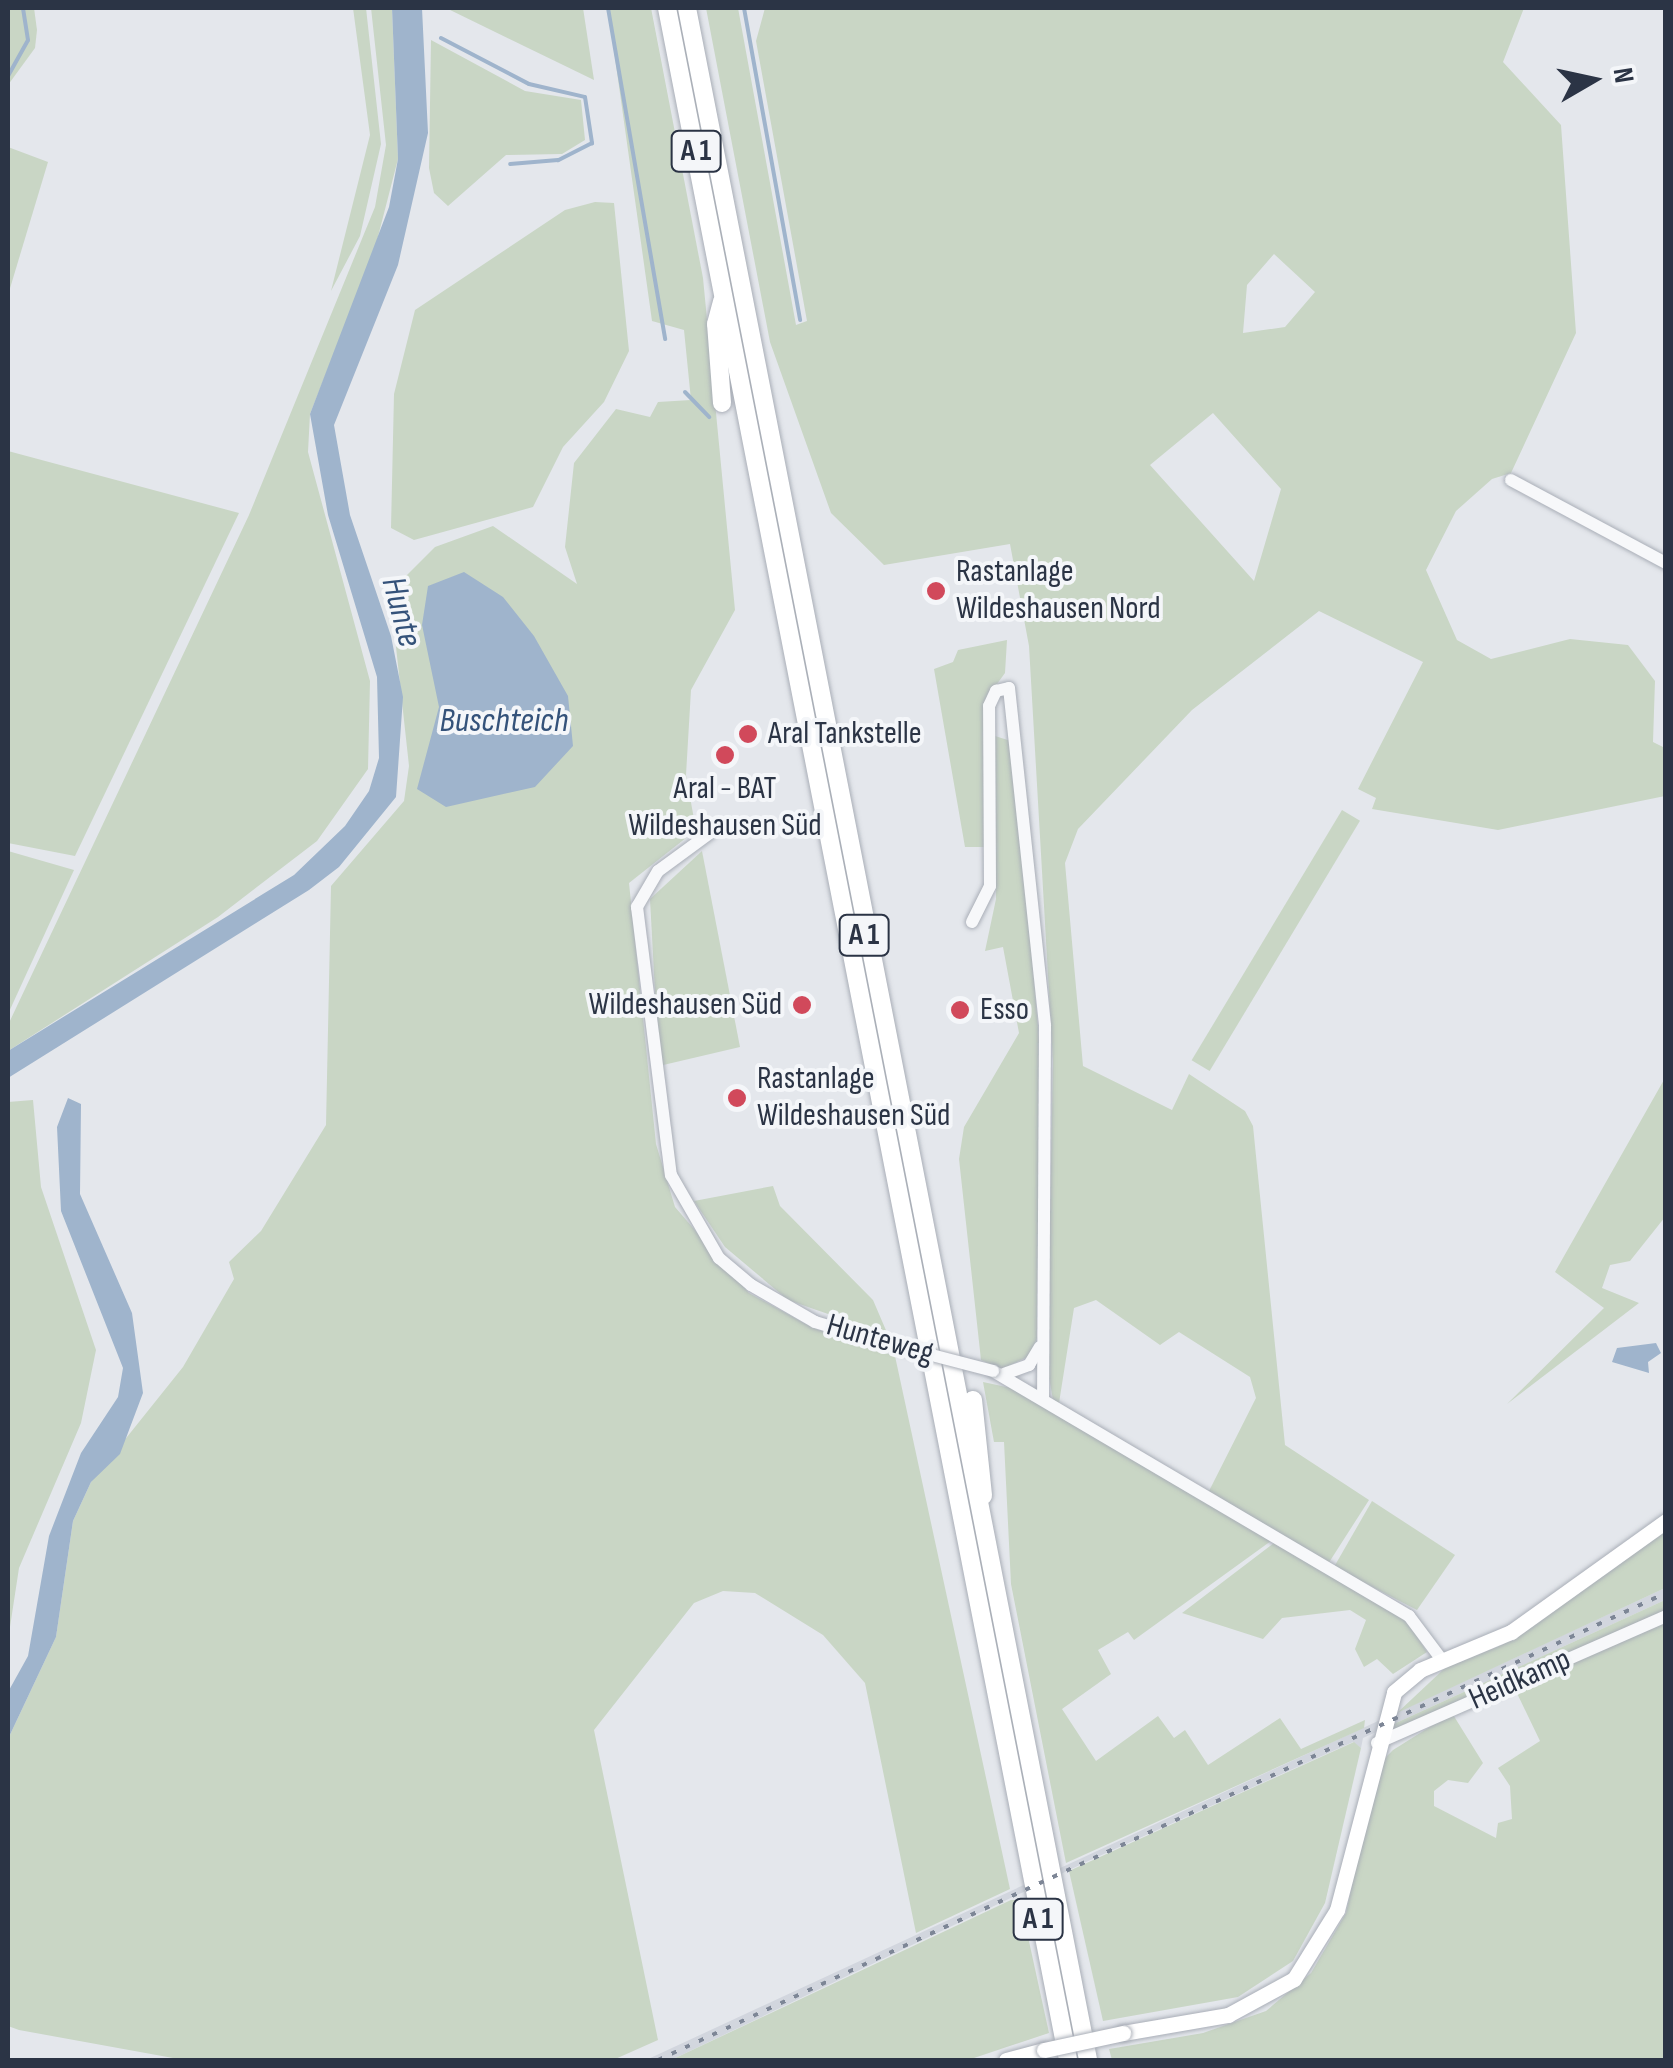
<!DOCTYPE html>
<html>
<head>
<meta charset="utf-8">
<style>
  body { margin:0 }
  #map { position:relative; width:1673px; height:2068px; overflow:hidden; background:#e4e7ec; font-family:"Sofia Sans Condensed",sans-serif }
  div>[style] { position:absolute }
  .built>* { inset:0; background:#d2d6de }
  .green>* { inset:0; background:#c9d6c5; transform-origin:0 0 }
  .water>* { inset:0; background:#9fb4cc }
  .stream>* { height:4px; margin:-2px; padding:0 2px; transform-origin:2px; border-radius:2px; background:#9fb4cc }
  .roads { filter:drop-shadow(0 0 2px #a9aeb7) drop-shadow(0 0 2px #a9aeb7) }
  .minor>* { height:12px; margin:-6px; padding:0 6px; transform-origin:6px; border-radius:6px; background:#f7f8fa }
  .major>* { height:15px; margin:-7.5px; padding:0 7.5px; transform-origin:7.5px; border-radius:7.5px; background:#fff }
  .highway>* { height:18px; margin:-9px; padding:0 9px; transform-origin:9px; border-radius:9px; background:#fff }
  .rail>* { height:4px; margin-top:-2px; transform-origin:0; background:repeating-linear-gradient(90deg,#7d8696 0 5px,transparent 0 15px) }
  .bridges { filter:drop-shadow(0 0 2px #a9aeb7) drop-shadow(0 0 2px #a9aeb7) }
  .minor-bridge>* { height:12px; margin:-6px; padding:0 6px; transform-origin:6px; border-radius:6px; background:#f7f8fa }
  .major-bridge>* { height:15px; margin:-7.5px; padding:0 7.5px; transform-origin:7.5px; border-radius:7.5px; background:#fff }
  .dots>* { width:28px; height:28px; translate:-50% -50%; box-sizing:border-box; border:5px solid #f4f6f9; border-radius:50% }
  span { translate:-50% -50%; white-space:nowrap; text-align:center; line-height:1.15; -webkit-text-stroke:8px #f4f6f9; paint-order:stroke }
  .shield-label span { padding:2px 8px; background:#f4f6f9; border:2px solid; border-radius:8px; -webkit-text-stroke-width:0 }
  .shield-label { font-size:30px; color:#2b3445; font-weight:700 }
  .poi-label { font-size:32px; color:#2b3445 }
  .left { translate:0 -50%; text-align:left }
  .right { translate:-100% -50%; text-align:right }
  .street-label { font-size:32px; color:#2b3445 }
  .water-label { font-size:35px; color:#34527a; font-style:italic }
  .frame { position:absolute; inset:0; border:10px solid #2b3445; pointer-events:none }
  .north { position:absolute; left:1543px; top:30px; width:100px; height:100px; -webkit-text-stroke:8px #f4f6f9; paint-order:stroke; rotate:81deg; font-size:28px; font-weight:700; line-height:40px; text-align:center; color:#2b3445 }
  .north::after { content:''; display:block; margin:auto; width:35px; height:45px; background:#2b3445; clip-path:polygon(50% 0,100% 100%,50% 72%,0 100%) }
</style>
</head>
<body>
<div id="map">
  <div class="built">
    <i style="clip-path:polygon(1665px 1588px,1665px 1600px,1363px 1738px,1361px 1748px,1353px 1742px,1086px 1862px,671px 2060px,646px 2060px)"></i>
  </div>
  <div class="green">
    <i style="clip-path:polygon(8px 8px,34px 8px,37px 30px,35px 48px,8px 85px)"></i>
    <i style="clip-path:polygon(353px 8px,366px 8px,381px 144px,360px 236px,331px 291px,370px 135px)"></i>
    <i style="clip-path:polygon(371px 8px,392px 8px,398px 159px,374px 252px,310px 414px,308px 452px,370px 681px,368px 769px,317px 841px,218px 917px,8px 1051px,8px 1025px,249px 515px,375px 207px,386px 145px)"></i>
    <i style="clip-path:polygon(446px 8px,583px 8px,594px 80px)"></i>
    <i style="clip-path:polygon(608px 8px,651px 8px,703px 278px,735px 610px,691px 690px,686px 775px,696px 830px,629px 883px,656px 1144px,675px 1207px,749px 1293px,813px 1328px,895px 1356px,1010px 1889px,916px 1933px,865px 1683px,823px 1635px,755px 1593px,723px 1591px,694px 1603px,594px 1730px,658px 2040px,613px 2060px,184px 2060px,19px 2030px,8px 2026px,8px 1739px,56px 1637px,73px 1521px,91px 1482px,183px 1367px,234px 1279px,229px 1262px,261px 1231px,326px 1125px,331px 886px,404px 801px,409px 766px,390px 592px,435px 547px,493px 526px,577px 584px,565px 547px,574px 463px,616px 409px,650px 417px,658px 402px,691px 400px,684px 330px,652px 321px)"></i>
    <i style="clip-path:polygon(evenodd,706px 8px,738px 8px,796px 325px,807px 321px,756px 41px,765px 8px,1524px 8px,1503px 62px,1561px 125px,1576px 333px,1511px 473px,1492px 479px,1456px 511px,1426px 570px,1457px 640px,1491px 659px,1570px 639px,1628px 645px,1655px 681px,1653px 742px,1665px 748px,1665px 796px,1498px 830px,1372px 809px,1376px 798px,1358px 789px,1423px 662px,1319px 611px,1192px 710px,1078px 829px,1065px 863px,1083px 1066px,1172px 1110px,1189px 1074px,1245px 1111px,1253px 1126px,1285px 1445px,1369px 1500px,1328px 1564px,1209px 1491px,1256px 1398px,1250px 1377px,1179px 1332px,1160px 1345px,1096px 1300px,1074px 1308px,1059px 1403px,1053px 1400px,1047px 1366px,1053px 1062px,1029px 646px,1010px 544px,884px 565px,831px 513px,770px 342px,706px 8px,1274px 254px,1315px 292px,1285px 327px,1243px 333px,1247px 285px,1274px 254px,706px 8px,1213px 413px,1281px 489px,1254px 581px,1150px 465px,1213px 413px)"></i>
    <i style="clip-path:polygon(431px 40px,525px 91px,581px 100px,585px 140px,562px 154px,506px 155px,448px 206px,434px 193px,429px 168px)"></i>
    <i style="clip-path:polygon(8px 147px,48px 162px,8px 295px)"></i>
    <i style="clip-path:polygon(595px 202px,614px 203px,629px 351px,604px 402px,563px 447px,533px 507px,414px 540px,391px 528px,394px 394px,415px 310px,565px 210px)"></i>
    <i style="clip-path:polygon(8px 451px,239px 513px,75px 856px,8px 843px)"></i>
    <i style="clip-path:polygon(1007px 640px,1005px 673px,989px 695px,984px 847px,965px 847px,934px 669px,953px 662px,958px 650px)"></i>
    <i style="clip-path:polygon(995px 736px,1014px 742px,1041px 1063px,1037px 1338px,1030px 1356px,1001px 1369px,981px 1360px,959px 1159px,964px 1127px,1019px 1033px,1003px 947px,985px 951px,996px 899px)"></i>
    <i style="left:1342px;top:810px;width:21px;height:292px;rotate:31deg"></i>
    <i style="clip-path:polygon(8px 851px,74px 870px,8px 1014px)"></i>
    <i style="clip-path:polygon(702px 851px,740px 1047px,659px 1066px,650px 899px)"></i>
    <i style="clip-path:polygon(1665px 1078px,1665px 1217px,1630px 1261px,1610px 1265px,1602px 1288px,1639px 1303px,1507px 1404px,1604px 1308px,1555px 1272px)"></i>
    <i style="clip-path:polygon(33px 1100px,41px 1187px,96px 1350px,81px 1423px,19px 1568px,8px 1640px,8px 1102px)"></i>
    <i style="clip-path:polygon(773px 1186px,780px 1206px,873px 1300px,888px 1335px,788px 1300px,725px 1247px,694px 1201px)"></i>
    <i style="clip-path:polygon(983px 1382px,1025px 1391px,1275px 1538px,1134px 1640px,1128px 1632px,1098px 1650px,1111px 1674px,1062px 1709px,1096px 1761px,1158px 1716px,1174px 1738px,1185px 1730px,1208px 1765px,1280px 1718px,1301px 1749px,1365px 1720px,1364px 1728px,1066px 1863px,1011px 1584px,1004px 1442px,994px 1442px)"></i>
    <i style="clip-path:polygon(1372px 1501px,1455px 1555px,1417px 1610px,1334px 1567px)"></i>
    <i style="clip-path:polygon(1665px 1528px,1665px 1588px,1397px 1713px,1445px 1668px,1502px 1645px)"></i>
    <i style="clip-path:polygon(1278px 1540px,1407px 1621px,1427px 1652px,1393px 1674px,1377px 1659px,1364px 1667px,1355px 1649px,1366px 1620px,1350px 1610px,1282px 1618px,1263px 1639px,1182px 1613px)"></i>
    <i style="clip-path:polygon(1665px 1600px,1665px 1611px,1397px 1737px,1385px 1728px)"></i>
    <i style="clip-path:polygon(1665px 1620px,1665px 2060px,1112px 2060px,1109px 2049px,1203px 2033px,1266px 2011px,1311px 1973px,1346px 1913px,1378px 1765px,1393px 1750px,1452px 1713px,1483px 1763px,1468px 1783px,1448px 1780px,1434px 1791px,1434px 1806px,1496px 1838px,1498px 1823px,1512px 1819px,1510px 1786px,1498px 1768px,1540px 1741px,1514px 1687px)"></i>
    <i style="clip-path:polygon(1354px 1742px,1361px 1748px,1325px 1903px,1293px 1961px,1238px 1997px,1103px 2021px,1069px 1871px)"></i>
    <i style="clip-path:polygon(1011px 1900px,1020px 1900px,1049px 2033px,968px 2060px,671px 2060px)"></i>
  </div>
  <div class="water">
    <i style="clip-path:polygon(392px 8px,422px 8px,428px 133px,398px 265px,334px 425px,350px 515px,391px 636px,403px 697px,396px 797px,339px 867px,309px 890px,8px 1078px,8px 1051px,294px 875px,345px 826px,369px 791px,379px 758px,377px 677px,328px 515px,310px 414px,389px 207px,398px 159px)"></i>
    <i style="clip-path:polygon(464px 572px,503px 597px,534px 636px,568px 696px,573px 746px,535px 787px,446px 807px,417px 789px,439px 707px,422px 625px,428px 586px)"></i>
    <i style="clip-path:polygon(68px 1098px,81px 1104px,80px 1194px,132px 1313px,143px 1393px,120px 1454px,91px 1482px,73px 1521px,56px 1637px,8px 1739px,8px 1692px,28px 1656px,49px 1536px,81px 1453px,118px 1397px,123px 1368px,61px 1211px,57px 1127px)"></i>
    <i style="clip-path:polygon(1656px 1343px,1661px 1353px,1648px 1362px,1649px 1373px,1612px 1362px,1617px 1348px)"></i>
  </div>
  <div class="stream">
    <i style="left:608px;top:8px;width:336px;rotate:80.2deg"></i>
    <i style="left:744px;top:8px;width:317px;rotate:79.8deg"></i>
    <i style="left:441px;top:38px;width:99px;rotate:27.6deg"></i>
    <i style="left:529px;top:84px;width:57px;rotate:13.1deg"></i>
    <i style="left:585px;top:97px;width:47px;rotate:81.3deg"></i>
    <i style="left:592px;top:143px;width:38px;rotate:153deg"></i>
    <i style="left:558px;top:160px;width:48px;rotate:175.2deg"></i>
    <i style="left:8px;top:76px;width:41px;rotate:-60.9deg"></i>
    <i style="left:28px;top:40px;width:32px;rotate:-99deg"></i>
    <i style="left:685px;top:392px;width:35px;rotate:46deg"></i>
  </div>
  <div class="roads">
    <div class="minor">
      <i style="left:1511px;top:480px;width:176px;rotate:28.2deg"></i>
      <i style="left:710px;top:833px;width:64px;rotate:143.8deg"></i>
      <i style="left:658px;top:871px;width:42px;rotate:120.3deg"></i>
      <i style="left:637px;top:907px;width:270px;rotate:82.8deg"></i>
      <i style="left:671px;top:1175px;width:96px;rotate:60deg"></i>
      <i style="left:719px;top:1258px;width:42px;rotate:40.2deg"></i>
      <i style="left:751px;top:1285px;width:74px;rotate:30deg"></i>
      <i style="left:815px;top:1322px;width:66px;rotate:16.8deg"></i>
      <i style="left:972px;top:922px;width:40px;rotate:-63.4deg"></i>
      <i style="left:990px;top:886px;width:180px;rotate:-90.3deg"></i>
      <i style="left:989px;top:706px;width:17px;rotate:-65deg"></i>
      <i style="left:996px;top:691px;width:13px;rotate:-13deg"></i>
      <i style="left:1009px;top:688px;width:340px;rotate:83.9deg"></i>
      <i style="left:1045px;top:1026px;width:371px;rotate:90.3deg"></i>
      <i style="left:993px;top:1371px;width:483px;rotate:30.5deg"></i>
      <i style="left:1409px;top:1616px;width:55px;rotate:53.1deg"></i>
      <i style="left:1004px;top:1374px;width:27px;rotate:-20deg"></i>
      <i style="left:1029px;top:1365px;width:21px;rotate:-59deg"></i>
      <i style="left:1377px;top:1743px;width:316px;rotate:-23.7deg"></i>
    </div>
    <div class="major">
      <i style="left:1123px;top:2033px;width:107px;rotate:-9.7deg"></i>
      <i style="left:1228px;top:2015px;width:75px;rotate:-28.6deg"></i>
      <i style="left:1294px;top:1979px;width:81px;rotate:-58.1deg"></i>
      <i style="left:1337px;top:1910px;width:225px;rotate:-75.3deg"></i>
      <i style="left:1394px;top:1692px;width:34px;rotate:-40deg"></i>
      <i style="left:1420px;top:1670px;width:99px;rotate:-22.7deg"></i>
      <i style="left:1511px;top:1632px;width:191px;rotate:-35.6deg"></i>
      <i style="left:1006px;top:2060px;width:39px;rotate:-15deg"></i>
    </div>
    <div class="highway">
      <i style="left:667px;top:8px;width:2091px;rotate:78.94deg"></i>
      <i style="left:687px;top:8px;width:2091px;rotate:78.94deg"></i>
      <i style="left:722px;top:403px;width:79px;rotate:-94.3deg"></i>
      <i style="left:716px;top:324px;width:24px;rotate:-75deg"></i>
      <i style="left:973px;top:1400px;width:96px;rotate:84deg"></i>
    </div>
  </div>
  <div class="rail">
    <i style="left:658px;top:2060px;width:1111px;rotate:-24.86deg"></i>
  </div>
  <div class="bridges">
    <div class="minor-bridge">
      <i style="left:878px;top:1341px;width:119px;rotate:14.6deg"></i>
    </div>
    <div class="major-bridge">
      <i style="left:1044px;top:2050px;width:81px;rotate:-12.1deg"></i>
    </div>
  </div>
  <div class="dots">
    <i style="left:936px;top:591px;background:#d1495b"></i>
    <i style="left:748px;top:734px;background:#d1495b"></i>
    <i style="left:725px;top:755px;background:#d1495b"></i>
    <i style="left:802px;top:1005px;background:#d1495b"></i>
    <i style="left:960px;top:1010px;background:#d1495b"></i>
    <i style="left:737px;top:1098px;background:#d1495b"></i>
  </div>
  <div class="shield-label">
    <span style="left:696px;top:151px">A 1</span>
    <span style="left:864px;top:935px">A 1</span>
    <span style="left:1038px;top:1919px">A 1</span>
  </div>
  <div class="poi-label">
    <span class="left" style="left:956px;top:591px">Rastanlage<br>Wildeshausen Nord</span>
    <span class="left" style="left:768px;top:734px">Aral Tankstelle</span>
    <span style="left:725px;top:808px">Aral - BAT<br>Wildeshausen Süd</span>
    <span class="right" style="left:782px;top:1005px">Wildeshausen Süd</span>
    <span class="left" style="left:980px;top:1010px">Esso</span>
    <span class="left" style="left:757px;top:1098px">Rastanlage<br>Wildeshausen Süd</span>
  </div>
  <div class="street-label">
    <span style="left:880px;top:1340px;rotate:16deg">Hunteweg</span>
    <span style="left:1520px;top:1680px;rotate:-24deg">Heidkamp</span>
  </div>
  <div class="water-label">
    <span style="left:401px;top:612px;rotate:75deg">Hunte</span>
    <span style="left:504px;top:721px">Buschteich</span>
  </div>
  <div class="frame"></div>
  <div class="north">N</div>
</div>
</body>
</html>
